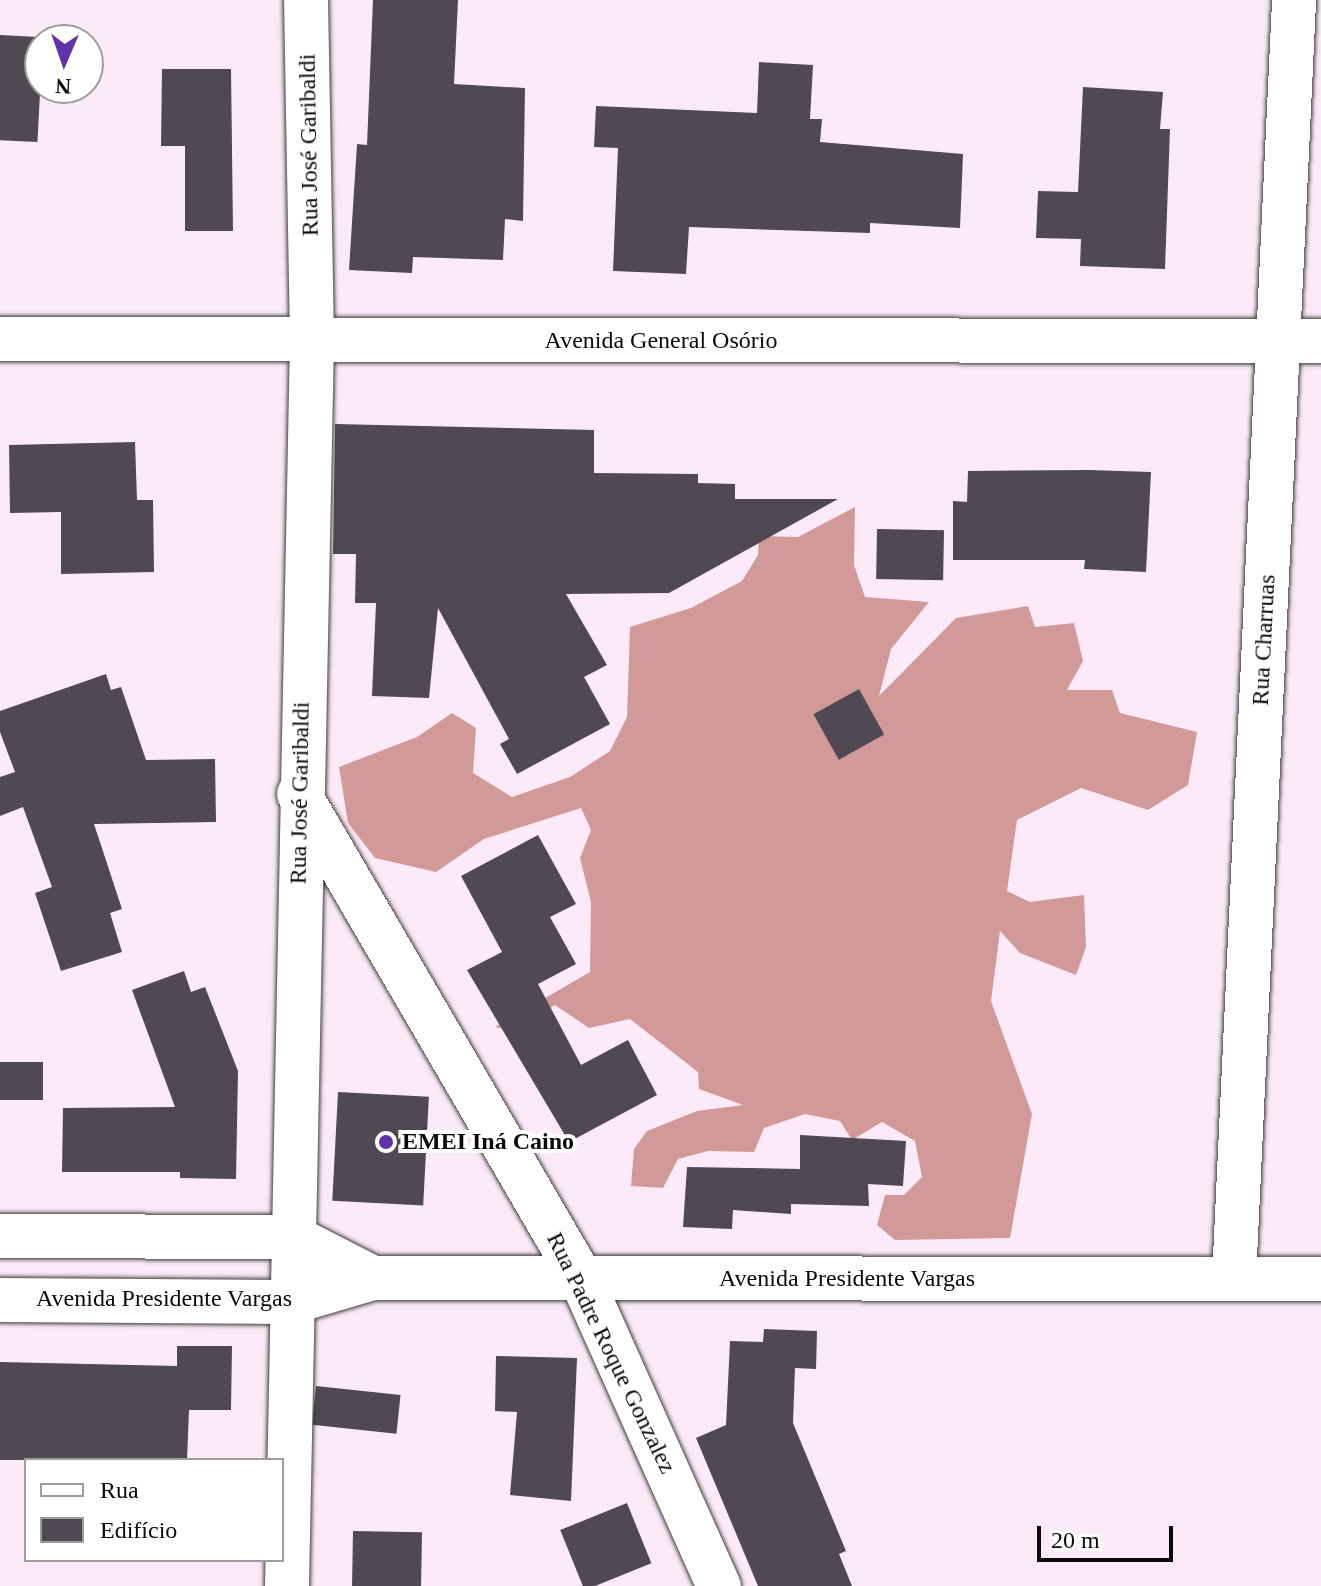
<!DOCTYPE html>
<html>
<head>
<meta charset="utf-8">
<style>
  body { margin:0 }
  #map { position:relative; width:1321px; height:1586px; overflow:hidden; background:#fdeaf8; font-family:Georgia,serif }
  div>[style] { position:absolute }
  .forest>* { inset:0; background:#d29999 }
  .building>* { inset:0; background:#504852; transform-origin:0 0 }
  .roads { filter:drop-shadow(0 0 2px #3d3d3d) drop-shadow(0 0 2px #3d3d3d) }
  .street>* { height:44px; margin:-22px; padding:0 22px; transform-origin:22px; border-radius:22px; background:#fff }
  .dots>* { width:22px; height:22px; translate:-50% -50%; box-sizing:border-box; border:4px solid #fff; border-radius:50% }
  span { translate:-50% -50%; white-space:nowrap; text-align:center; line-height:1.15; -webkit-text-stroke:8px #fff; paint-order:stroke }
  .street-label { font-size:24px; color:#0a0a0a }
  .poi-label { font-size:24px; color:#0a0a0a; font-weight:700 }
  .left { translate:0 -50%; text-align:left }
  .legend { position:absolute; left:24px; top:1458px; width:260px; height:104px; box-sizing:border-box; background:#fff; border:2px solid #9d9d9d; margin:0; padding:10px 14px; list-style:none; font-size:24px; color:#0a0a0a }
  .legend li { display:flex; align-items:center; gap:16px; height:40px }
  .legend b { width:40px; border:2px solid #9d9d9d }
  .north { position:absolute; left:24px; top:24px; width:80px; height:80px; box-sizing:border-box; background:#fff; border:2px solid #9d9d9d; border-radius:50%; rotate:182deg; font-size:22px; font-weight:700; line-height:32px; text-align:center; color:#0a0a0a }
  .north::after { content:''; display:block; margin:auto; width:28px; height:36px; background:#6232ab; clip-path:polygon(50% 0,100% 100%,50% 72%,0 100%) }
  .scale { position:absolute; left:1037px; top:1526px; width:136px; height:36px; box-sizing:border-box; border:4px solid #0a0a0a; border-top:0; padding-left:10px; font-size:24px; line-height:28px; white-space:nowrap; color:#0a0a0a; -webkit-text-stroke:6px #fff; paint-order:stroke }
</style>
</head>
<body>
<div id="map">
  <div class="forest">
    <i style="clip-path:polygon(855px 507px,854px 565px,865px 597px,929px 602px,891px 649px,879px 696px,956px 618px,1028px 606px,1035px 627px,1074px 623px,1083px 661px,1067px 690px,1112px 690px,1120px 713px,1197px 732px,1188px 785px,1148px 810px,1081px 788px,1017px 820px,1007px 891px,1030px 902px,1084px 895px,1086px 947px,1076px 975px,1020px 953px,1000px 931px,991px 1001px,1032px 1114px,1010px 1238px,895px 1240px,877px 1225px,885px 1195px,904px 1195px,922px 1177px,915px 1141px,882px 1122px,852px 1140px,840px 1121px,805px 1114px,764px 1128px,754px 1152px,708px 1151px,678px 1159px,663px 1188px,631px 1186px,634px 1149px,647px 1131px,697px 1111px,743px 1105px,699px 1089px,698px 1072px,630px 1019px,589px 1028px,555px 1005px,513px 1031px,495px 1027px,590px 972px,591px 902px,580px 858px,591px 830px,581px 808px,484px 839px,436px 872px,375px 858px,348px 823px,339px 767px,417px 737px,452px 713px,476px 728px,473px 773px,512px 797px,570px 777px,610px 751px,627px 717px,630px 627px,691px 608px,742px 581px,758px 555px,759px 536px,798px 537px)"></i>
  </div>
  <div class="building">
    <i style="clip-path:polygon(373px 0,458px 0,454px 84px,525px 88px,523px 221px,505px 219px,503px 260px,413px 257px,412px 273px,349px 270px,357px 144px,367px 145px)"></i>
    <i style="left:0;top:35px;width:43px;height:105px;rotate:3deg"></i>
    <i style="clip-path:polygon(759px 62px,813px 65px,810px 119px,822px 119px,820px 142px,963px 154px,960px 228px,870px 223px,870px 233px,689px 227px,686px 274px,613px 271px,618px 148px,594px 147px,596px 106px,757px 113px)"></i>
    <i style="clip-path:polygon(162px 69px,231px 69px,233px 231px,185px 231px,185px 146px,161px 146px)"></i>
    <i style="clip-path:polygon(1083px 87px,1163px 92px,1160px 129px,1170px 129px,1165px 269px,1080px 266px,1081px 239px,1036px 238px,1038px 191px,1078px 192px)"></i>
    <i style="clip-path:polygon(335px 424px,594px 430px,594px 473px,698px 474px,698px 483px,735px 484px,735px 499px,838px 499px,669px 593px,566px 594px,607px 665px,584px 677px,610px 724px,517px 774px,500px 744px,509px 739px,438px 608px,429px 698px,372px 696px,376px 603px,355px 603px,356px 554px,333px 554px)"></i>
    <i style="clip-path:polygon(135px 442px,137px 500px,153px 500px,154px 572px,61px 574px,61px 512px,10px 513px,9px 445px)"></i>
    <i style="clip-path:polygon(1089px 470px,1151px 472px,1146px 572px,1084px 569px,1085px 560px,953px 560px,953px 501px,967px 502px,968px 471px)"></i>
    <i style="left:877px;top:529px;width:67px;height:50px;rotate:1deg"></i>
    <i style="clip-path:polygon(106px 674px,111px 690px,121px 687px,146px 760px,215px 759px,216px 822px,94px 824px,122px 909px,110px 913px,122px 952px,61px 971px,35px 893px,52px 887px,23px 807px,0 816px,0 777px,15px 772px,0 732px,0 711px)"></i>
    <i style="left:859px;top:689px;width:52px;height:52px;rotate:61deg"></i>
    <i style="clip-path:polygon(538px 835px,576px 904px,550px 917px,576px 964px,538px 984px,581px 1065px,628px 1040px,657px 1095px,569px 1142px,467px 970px,502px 952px,461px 876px)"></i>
    <i style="clip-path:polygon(184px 971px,191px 992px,205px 987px,238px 1071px,236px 1179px,180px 1178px,180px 1172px,62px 1172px,63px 1108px,175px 1107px,132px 990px)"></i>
    <i style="left:0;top:1062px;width:43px;height:38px"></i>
    <i style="left:338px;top:1092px;width:91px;height:109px;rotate:3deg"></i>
    <i style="clip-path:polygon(800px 1135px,906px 1141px,903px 1186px,868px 1184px,869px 1206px,791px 1204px,791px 1214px,733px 1210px,732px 1229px,683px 1227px,687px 1167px,800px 1169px)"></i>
    <i style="clip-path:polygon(764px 1329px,817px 1331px,816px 1369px,795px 1368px,793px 1423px,846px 1551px,839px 1554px,852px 1586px,758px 1586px,696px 1438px,726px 1425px,730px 1341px,763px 1342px)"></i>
    <i style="clip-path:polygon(177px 1346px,232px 1346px,231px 1410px,189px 1410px,187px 1460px,0 1460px,0 1362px,177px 1366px)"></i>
    <i style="clip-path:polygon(496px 1356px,577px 1358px,571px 1501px,510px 1495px,517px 1412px,495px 1411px)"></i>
    <i style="left:316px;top:1386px;width:85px;height:39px;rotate:6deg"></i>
    <i style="left:627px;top:1503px;width:65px;height:72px;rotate:68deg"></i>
    <i style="left:353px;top:1531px;width:69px;height:55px;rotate:1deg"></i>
  </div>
  <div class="roads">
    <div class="street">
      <i style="left:0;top:339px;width:1321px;rotate:0.09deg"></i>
      <i style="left:299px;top:794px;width:560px;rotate:59.77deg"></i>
      <i style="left:581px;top:1278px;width:338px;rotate:65.9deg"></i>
      <i style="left:0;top:1236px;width:293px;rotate:0.2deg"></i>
      <i style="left:293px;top:1237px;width:90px;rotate:27.1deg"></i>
      <i style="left:1234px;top:1279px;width:1280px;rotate:-87.31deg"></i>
      <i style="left:0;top:1300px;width:292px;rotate:0.4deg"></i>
      <i style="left:292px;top:1302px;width:84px;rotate:-16.5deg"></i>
      <i style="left:373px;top:1278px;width:948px;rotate:0.06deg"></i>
      <i style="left:287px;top:1586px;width:1245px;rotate:-88.85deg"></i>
      <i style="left:312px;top:341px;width:341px;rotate:-91deg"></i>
    </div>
  </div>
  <div class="dots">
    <i style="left:386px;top:1142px;background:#6232ab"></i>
  </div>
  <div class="street-label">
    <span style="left:309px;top:145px;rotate:-91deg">Rua José Garibaldi</span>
    <span style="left:661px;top:341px">Avenida General Osório</span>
    <span style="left:1264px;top:640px;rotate:-87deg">Rua Charruas</span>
    <span style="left:300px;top:793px;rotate:-89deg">Rua José Garibaldi</span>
    <span style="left:847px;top:1279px">Avenida Presidente Vargas</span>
    <span style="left:164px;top:1299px">Avenida Presidente Vargas</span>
    <span style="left:611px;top:1353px;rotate:64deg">Rua Padre Roque Gonzalez</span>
  </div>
  <div class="poi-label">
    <span class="left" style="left:402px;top:1142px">EMEI Iná Caino</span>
  </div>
  <ul class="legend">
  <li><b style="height:10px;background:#fff"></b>Rua</li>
  <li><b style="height:22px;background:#504852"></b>Edifício</li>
  </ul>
  <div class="north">N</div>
  <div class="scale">20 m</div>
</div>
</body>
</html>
